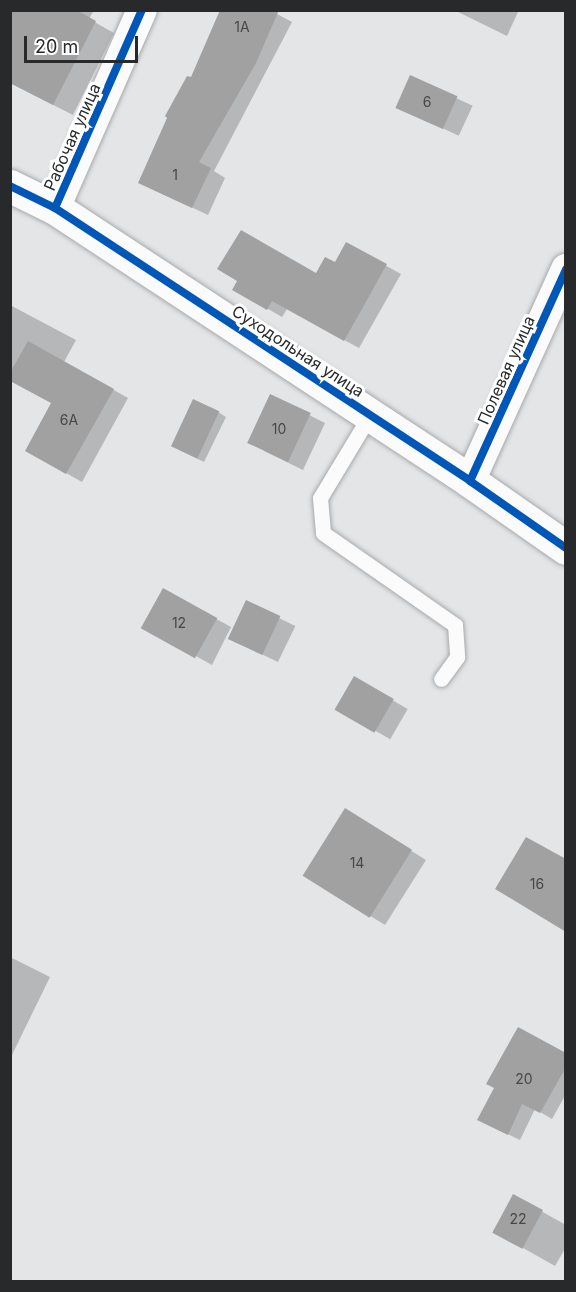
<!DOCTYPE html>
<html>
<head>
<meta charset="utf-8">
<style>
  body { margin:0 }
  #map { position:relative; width:576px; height:1292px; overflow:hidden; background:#e3e5e7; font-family:Inter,sans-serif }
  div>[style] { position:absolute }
  .shadow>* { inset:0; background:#0003; transform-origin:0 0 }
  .building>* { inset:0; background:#a1a1a2; transform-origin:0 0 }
  .roads { filter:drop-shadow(0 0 2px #a8aaac) drop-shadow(0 0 2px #a8aaac) }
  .service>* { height:15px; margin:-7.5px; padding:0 7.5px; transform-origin:7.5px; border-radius:7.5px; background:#fbfbfb }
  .minor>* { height:30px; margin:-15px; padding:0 15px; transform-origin:15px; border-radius:15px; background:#fbfbfb }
  .tertiary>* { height:33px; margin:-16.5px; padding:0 16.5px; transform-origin:16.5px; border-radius:16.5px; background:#fbfbfb }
  .cycleway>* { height:8px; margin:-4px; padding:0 4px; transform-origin:4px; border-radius:4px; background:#0057b8 }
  span { translate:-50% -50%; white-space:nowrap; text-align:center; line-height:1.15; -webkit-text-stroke:6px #fff; paint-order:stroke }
  .number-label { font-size:14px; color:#464748 }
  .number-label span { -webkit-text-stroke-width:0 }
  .street-label { font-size:16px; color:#28292a }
  .frame { position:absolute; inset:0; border:12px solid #28292a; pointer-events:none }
  .scale { position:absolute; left:24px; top:36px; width:114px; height:27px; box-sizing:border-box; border:3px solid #28292a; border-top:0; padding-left:8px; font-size:18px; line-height:21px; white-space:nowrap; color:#28292a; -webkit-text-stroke:4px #fff; paint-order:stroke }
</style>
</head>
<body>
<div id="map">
  <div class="shadow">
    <i style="clip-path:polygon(10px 10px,94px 10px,89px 19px,114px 33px,73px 115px,10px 83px)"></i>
    <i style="clip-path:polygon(454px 10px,519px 10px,507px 36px)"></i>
    <i style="clip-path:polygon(277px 14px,292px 22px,214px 171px,225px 178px,208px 215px,155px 190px,191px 80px)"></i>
    <i style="left:411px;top:77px;width:68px;height:33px;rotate:25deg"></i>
    <i style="clip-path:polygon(347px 244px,401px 274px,359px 348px,287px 309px,282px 317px,234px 289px,316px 275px,335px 264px)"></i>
    <i style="clip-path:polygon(10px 305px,76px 340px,64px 362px,128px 398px,82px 482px,27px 451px,53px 403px,10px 380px)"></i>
    <i style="clip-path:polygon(271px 396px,325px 423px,303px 470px,264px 451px)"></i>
    <i style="clip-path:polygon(218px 412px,226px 417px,204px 462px,179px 450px)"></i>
    <i style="clip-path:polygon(163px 590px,231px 627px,212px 665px,158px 635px)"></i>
    <i style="left:246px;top:602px;width:55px;height:40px;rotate:26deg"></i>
    <i style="left:354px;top:678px;width:62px;height:35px;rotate:30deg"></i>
    <i style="clip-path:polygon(360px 819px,426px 860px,385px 925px,305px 876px)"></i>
    <i style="clip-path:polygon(10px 957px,50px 977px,10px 1059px)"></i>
    <i style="clip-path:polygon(566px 1055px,566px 1094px,552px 1119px,535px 1109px,520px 1140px,491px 1126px)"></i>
    <i style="clip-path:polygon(514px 1196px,566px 1225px,566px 1247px,555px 1266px,493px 1231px)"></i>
  </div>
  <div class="building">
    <i style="clip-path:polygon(10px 10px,76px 10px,96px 21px,53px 105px,10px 83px)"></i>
    <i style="clip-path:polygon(220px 10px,279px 10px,256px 63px,199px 162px,211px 168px,192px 208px,138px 183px,167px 118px,165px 116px,187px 76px,191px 77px)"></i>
    <i style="left:410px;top:75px;width:52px;height:36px;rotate:24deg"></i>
    <i style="clip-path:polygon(241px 230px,316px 273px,325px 257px,335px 262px,346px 242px,387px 264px,344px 341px,272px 301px,267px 310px,232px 290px,237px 281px,217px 269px)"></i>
    <i style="clip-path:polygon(28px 341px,114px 389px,66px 474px,25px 451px,51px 403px,10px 381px,10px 373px)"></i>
    <i style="left:270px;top:394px;width:45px;height:54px;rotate:25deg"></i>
    <i style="left:193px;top:399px;width:29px;height:52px;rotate:25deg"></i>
    <i style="left:163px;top:588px;width:62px;height:46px;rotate:29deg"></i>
    <i style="left:246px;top:600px;width:38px;height:43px;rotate:25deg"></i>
    <i style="left:354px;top:676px;width:46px;height:39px;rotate:30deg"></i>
    <i style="left:345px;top:808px;width:79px;height:80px;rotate:32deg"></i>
    <i style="clip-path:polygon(526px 837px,566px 859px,566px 932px,495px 889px)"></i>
    <i style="clip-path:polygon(518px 1027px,566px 1053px,566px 1067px,540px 1113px,522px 1104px,508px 1135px,477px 1120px,494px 1088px,486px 1084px)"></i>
    <i style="left:513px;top:1194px;width:34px;height:44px;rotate:28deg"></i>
  </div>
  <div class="roads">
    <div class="service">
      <i style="left:370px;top:415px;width:97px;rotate:121.1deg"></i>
      <i style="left:320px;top:498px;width:35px;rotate:85deg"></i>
      <i style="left:323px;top:533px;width:161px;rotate:34.9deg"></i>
      <i style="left:455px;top:625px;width:32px;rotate:86deg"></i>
      <i style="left:457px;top:657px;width:27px;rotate:126deg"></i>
    </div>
    <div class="minor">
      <i style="left:55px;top:208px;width:216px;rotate:-66.3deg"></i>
      <i style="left:470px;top:481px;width:233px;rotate:-65.6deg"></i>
    </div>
    <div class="tertiary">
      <i style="left:10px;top:186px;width:50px;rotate:26.1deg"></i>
      <i style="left:55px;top:208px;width:497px;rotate:33.3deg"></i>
      <i style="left:470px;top:481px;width:117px;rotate:34.9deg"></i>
    </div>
  </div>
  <div class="cycleway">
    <i style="left:10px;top:186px;width:50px;rotate:26.1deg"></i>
    <i style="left:55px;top:208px;width:497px;rotate:33.3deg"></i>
    <i style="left:470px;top:481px;width:117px;rotate:34.9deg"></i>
    <i style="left:55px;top:208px;width:216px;rotate:-66.3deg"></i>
    <i style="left:470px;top:481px;width:233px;rotate:-65.6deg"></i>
  </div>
  <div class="number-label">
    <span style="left:242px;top:27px">1А</span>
    <span style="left:427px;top:102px">6</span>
    <span style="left:175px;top:175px">1</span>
    <span style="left:69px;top:420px">6А</span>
    <span style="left:279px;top:429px">10</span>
    <span style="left:179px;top:623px">12</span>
    <span style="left:357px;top:863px">14</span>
    <span style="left:537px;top:884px">16</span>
    <span style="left:524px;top:1079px">20</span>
    <span style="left:518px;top:1219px">22</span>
  </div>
  <div class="street-label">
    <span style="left:72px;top:137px;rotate:-66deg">Рабочая улица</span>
    <span style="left:298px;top:351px;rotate:33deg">Суходольная улица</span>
    <span style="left:506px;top:370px;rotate:-66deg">Полевая улица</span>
  </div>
  <div class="frame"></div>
  <div class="scale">20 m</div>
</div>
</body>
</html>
